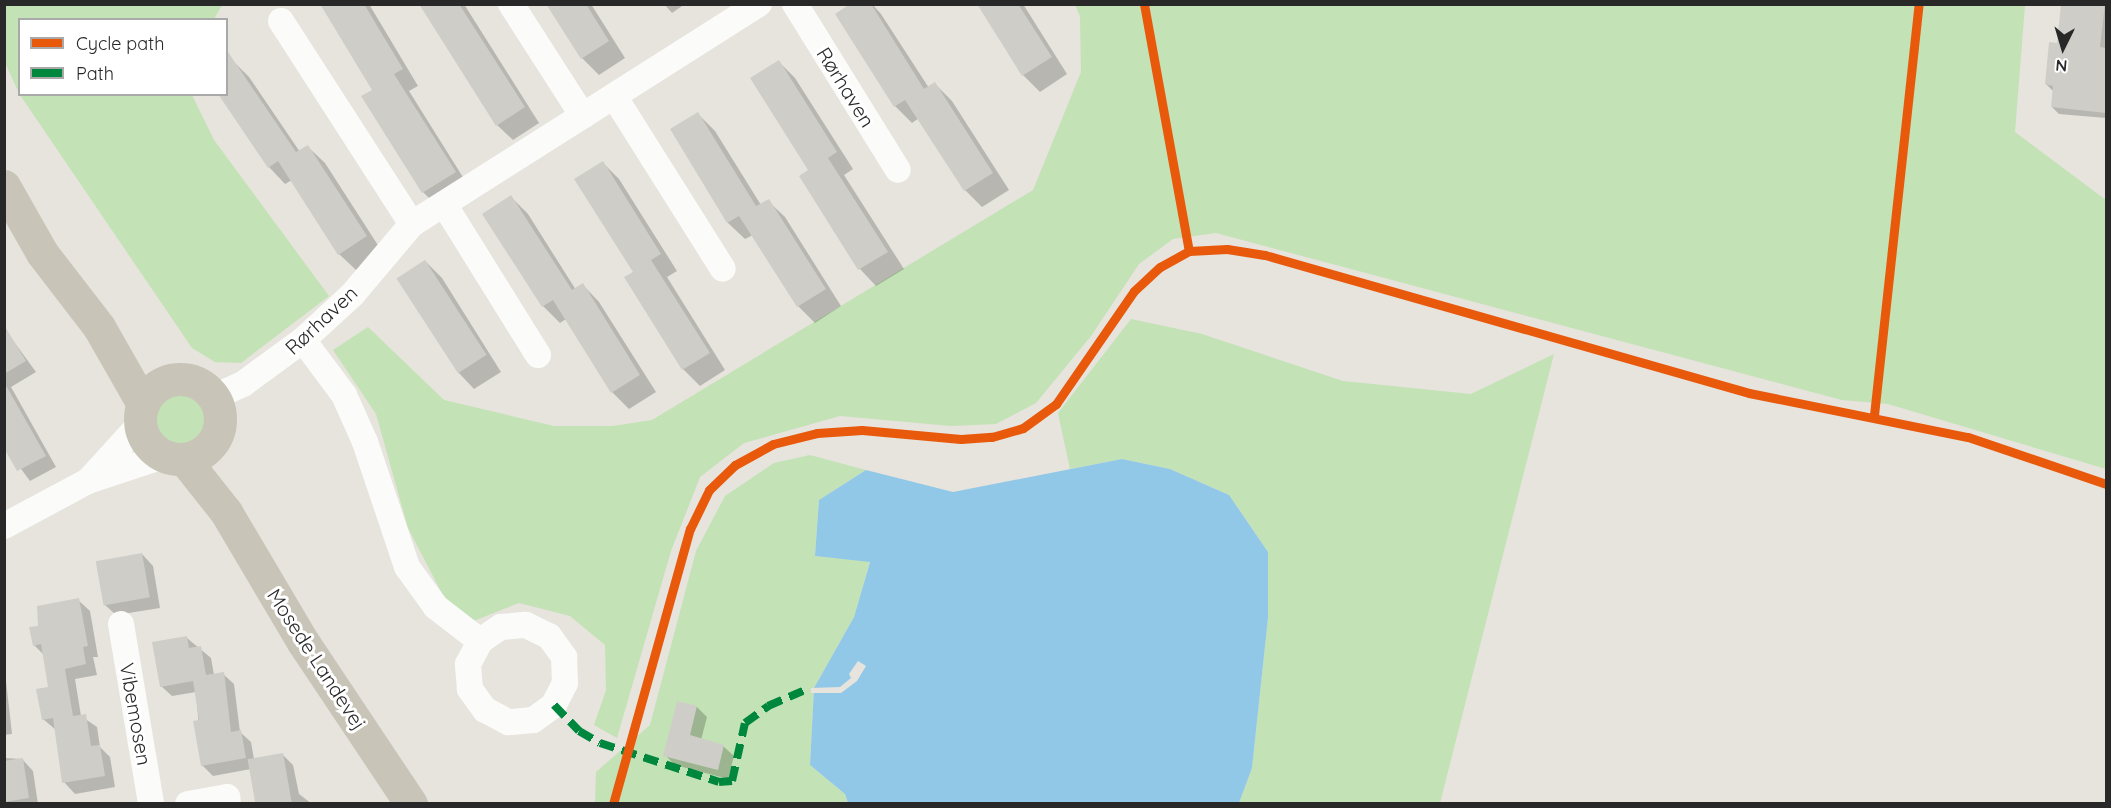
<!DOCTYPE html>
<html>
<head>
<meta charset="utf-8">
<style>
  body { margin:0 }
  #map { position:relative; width:2111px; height:808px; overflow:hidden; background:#e6e4dd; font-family:Quicksand,sans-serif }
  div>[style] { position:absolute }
  .green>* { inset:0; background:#c3e2b5 }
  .round { border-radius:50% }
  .water>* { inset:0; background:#91c8e8 }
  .pier>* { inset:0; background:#e6e4dd }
  .shadow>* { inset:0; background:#0003 }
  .building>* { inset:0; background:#cfcdc8; transform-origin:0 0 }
  .minor>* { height:26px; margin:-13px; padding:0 13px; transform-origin:13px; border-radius:13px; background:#fbfbfa }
  .major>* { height:33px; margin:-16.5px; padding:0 16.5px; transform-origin:16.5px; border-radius:16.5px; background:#c8c5b8 }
  .major>.ring { margin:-16.5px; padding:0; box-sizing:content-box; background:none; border:33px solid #c8c5b8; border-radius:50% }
  .quiet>* { height:8px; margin-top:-4px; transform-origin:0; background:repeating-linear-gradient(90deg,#00873e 0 15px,transparent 0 23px) }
  .cycleway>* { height:9px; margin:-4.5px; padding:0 4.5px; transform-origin:4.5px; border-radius:4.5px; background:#e8590c }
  span { translate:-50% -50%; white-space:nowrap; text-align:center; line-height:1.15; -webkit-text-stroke:6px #fff; paint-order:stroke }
  .street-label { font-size:20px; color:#282828 }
  .frame { position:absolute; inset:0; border:6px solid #282828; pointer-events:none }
  .legend { position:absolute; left:18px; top:18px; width:210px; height:78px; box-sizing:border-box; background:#fff; border:2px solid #a9a9a9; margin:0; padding:8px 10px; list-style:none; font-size:18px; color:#282828 }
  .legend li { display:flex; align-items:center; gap:12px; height:30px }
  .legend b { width:30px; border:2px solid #a9a9a9 }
  .north { position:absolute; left:2033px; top:18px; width:60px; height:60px; -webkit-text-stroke:4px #fff; paint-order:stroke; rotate:185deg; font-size:16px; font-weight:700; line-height:24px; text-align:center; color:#282828 }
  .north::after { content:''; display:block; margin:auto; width:21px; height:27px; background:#282828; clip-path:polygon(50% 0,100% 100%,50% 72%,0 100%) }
</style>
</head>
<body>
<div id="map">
  <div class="green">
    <i style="clip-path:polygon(5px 4px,222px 4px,222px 5px,214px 19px,20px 20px,19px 93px,5px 63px)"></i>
    <i style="clip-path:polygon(1075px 5px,2025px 5px,2015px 132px,2106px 200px,2106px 469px,1888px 404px,1842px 400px,1216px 233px,1173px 239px,1139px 264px,1091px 336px,1036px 403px,996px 424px,951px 426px,840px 416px,744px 443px,700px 477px,671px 551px,617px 738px,594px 725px,606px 690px,605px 645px,570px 616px,519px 603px,471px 622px,447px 603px,408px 528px,376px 414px,333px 350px,368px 327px,444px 400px,554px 426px,613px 426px,652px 420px,1033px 190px,1081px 72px,1080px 16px)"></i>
    <i style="clip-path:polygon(20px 95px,192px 95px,214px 140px,329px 296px,241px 363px,215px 362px,192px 348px)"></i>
    <i style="clip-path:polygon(1131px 319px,1202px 334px,1343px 381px,1471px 394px,1554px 354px,1440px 803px,1239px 803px,1252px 768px,1268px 618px,1268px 552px,1229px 495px,1170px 469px,1122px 459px,1070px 469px,1058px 413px)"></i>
    <i class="round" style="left:151px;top:394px;width:54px;height:54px"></i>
    <i style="clip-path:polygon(810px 455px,866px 470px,819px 500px,815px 556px,870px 561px,854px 617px,814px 688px,810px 765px,845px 794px,848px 803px,595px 804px,596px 772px,650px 725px,696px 551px,725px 496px,774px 463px)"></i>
  </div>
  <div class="water">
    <i style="clip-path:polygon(1122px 459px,1170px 469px,1229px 495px,1268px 552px,1268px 618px,1252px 768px,1239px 803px,848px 803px,845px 794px,810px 765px,814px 688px,854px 617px,870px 562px,815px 556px,819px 500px,866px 470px,953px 492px)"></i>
  </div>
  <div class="pier">
    <i style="clip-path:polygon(858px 661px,866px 666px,857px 681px,841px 693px,811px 693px,811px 688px,840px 687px,851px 678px,849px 674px)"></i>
  </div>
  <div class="shadow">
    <i style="clip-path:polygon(322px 4px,369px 4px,418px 86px,409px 91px,471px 190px,440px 209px,423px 192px,363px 97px,374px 90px)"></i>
    <i style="clip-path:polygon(421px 4px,464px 4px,539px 123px,513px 140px,497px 125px)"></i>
    <i style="clip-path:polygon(548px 4px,591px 4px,625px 58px,599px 75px,582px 58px)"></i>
    <i style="clip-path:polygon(664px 4px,685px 4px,672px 13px)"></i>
    <i style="clip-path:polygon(853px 4px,872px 4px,881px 14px,929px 88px,935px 84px,952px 101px,1009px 190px,982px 207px,965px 190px,919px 118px,912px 123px,895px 106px)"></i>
    <i style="clip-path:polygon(979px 4px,1023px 4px,1067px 74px,1040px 92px,1023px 75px)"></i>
    <i style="clip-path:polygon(2063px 4px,2106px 4px,2106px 118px,2059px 114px,2052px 107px,2054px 92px,2046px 84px,2058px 45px)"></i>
    <i style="clip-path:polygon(232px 60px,249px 77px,300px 152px,308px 147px,325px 163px,383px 253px,356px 270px,339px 254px,292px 180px,285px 184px,269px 167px,226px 94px)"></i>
    <i style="clip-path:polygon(778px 61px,795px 78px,853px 169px,844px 175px,904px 269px,876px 286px,860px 269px,801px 176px,810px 170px)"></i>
    <i style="clip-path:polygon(698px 114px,715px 131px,761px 205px,768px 201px,785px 217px,841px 306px,815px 323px,798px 306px,753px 235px,745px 239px,728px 223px,672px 130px)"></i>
    <i style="clip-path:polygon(603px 163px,619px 179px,677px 271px,667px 277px,725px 370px,700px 386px,683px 369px,626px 277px,635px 272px)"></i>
    <i style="clip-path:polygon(511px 197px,528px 214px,576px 290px,583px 285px,599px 302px,656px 392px,629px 409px,612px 392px,566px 319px,560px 323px,543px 306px)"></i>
    <i style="clip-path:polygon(425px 261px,442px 278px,501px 372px,474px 389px,458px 372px,398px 279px)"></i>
    <i style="clip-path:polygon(9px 335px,36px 372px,11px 387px,56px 467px,30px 481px,7px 450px,4px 452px,4px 338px)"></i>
    <i style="clip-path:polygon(142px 554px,153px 566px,160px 608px,116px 615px,104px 604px)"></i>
    <i style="clip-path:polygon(78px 600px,90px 611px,98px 657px,93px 657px,97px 675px,75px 679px,81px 716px,97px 727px,100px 747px,110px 757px,115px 787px,75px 794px,64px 782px,56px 730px,43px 719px,50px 689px,44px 655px,34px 645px,39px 627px)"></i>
    <i style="clip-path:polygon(187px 638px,211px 658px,214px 675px,223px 674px,234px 684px,240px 732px,251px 742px,254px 759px,282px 754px,293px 765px,299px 794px,312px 804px,257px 804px,251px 769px,213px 776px,202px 765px,196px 692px,172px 696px,161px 686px)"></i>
    <i style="clip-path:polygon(4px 663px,12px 734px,4px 735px)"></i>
    <i style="clip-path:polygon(678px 703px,697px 707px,707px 717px,701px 740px,723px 746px,734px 756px,728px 779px,675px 765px,665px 755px)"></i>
    <i style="clip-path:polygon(4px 758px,22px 759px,33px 771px,38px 804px,4px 804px)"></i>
  </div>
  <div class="building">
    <i style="clip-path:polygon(320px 4px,364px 4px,403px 69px,394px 74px,456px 172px,422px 193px,361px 96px,372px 90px)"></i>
    <i style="clip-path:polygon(419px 4px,459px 4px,525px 107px,496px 126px)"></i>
    <i style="clip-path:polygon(546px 4px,586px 4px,609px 41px,581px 59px)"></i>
    <i style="clip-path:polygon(850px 4px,871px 4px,924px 89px,935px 82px,993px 173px,964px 191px,905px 100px,894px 107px,835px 14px)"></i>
    <i style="clip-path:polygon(977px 4px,1018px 4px,1052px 57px,1022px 76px)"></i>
    <i style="clip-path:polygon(2061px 4px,2105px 4px,2100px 47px,2106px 48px,2106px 113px,2051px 107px,2053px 86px,2045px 84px,2049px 42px,2057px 43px)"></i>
    <i style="clip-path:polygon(226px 49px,296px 152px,308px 145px,367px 236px,338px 255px,278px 161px,268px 168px,218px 94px,226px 94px)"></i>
    <i style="clip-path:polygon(779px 60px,837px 152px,828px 158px,888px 252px,858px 270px,799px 176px,808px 170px,750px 78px)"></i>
    <i style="clip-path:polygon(698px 112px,756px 206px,769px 199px,826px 289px,797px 307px,739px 216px,727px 223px,670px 129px)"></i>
    <i style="clip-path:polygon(603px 161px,661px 254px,651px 260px,710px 353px,682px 370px,624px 277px,633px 272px,574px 179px)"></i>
    <i style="clip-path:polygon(511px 195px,572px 290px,583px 283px,640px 375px,611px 393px,553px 300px,542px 307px,482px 214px)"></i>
    <i style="left:425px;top:260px;width:113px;height:34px;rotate:57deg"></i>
    <i style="clip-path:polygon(4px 325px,26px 361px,4px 374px)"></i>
    <i style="clip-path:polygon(4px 382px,46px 456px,17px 471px,4px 448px)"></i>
    <i style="left:142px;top:553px;width:45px;height:47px;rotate:80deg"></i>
    <i style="clip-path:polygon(79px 598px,88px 646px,83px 647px,86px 664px,65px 669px,73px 716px,86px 714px,91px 746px,100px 745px,105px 776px,62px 783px,53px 718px,42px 720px,36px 689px,48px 687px,41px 644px,33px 646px,29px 627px,38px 626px,37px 606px)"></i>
    <i style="clip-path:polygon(187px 636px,189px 648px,201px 646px,206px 675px,224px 672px,231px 732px,241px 730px,246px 758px,201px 766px,193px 721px,199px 720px,193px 681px,160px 687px,152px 642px)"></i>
    <i style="clip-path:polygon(677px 701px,697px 706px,690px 735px,724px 745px,718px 770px,663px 756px)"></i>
    <i style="left:283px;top:753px;width:52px;height:36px;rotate:80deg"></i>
    <i style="clip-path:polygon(23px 758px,29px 798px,4px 802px,4px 761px)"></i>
  </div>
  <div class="minor">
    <i style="left:511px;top:4px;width:133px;rotate:57.3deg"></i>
    <i style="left:795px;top:4px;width:195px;rotate:58.2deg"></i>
    <i style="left:281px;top:21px;width:242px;rotate:57.2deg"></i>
    <i style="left:614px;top:96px;width:204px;rotate:57.8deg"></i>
    <i style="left:444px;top:204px;width:178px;rotate:58.1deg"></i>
    <i style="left:303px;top:340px;width:69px;rotate:53.3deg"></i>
    <i style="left:344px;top:395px;width:51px;rotate:65.9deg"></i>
    <i style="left:365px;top:442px;width:132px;rotate:71.4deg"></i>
    <i style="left:407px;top:567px;width:49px;rotate:54.1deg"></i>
    <i style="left:436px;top:607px;width:56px;rotate:37.7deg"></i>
    <i style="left:480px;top:641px;width:25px;rotate:-34deg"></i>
    <i style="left:501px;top:627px;width:25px;rotate:-5deg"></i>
    <i style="left:526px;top:625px;width:25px;rotate:26deg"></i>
    <i style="left:549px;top:636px;width:26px;rotate:54deg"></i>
    <i style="left:564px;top:657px;width:26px;rotate:88deg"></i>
    <i style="left:565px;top:683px;width:25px;rotate:117deg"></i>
    <i style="left:554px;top:705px;width:26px;rotate:144deg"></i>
    <i style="left:533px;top:720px;width:25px;rotate:175deg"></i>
    <i style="left:508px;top:722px;width:26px;rotate:-152deg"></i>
    <i style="left:485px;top:710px;width:26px;rotate:-126deg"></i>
    <i style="left:470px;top:689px;width:25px;rotate:-95deg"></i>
    <i style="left:468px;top:664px;width:26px;rotate:-62deg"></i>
    <i style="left:214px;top:397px;width:32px;rotate:-24deg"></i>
    <i style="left:243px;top:384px;width:74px;rotate:-36.3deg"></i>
    <i style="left:303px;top:340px;width:67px;rotate:-42.6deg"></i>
    <i style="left:352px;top:295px;width:93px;rotate:-49.8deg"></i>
    <i style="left:412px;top:224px;width:411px;rotate:-32.4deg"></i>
    <i style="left:90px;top:479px;width:74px;rotate:-47.7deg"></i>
    <i style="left:4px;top:526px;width:95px;rotate:-28.2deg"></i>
    <i style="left:88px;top:481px;width:79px;rotate:-18.4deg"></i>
    <i style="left:121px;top:624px;width:182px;rotate:80.5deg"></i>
    <i style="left:188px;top:804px;width:40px;rotate:-10deg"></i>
    <i style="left:227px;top:797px;width:7px;rotate:82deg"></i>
  </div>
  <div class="major">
    <i style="left:4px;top:186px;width:77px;rotate:60.4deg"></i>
    <i style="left:42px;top:253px;width:93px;rotate:52.4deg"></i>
    <i style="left:99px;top:327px;width:89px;rotate:60.3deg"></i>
    <i class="ring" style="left:140px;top:379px;width:47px;height:47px"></i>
    <i style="left:184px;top:459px;width:68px;rotate:51.6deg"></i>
    <i style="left:226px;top:512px;width:151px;rotate:59.4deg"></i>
    <i style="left:303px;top:642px;width:195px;rotate:56.3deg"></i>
  </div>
  <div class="quiet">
    <i style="left:554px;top:705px;width:36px;rotate:46deg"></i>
    <i style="left:579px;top:731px;width:24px;rotate:30deg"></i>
    <i style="left:600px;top:743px;width:125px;rotate:18.1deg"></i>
    <i style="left:719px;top:782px;width:13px;rotate:-4deg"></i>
    <i style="left:732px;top:781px;width:59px;rotate:-77.4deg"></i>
    <i style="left:745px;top:723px;width:29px;rotate:-36deg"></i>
    <i style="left:768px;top:706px;width:40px;rotate:-23.4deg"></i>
  </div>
  <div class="cycleway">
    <i style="left:1144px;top:4px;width:251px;rotate:79.7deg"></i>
    <i style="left:1874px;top:415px;width:413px;rotate:-83.8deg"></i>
    <i style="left:613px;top:804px;width:286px;rotate:-74.4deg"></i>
    <i style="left:690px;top:529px;width:43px;rotate:-64deg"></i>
    <i style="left:709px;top:490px;width:36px;rotate:-44deg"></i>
    <i style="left:735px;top:465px;width:43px;rotate:-28.9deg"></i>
    <i style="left:773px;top:444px;width:45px;rotate:-14deg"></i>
    <i style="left:817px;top:433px;width:45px;rotate:-3.8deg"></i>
    <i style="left:862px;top:430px;width:99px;rotate:5.2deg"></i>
    <i style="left:961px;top:439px;width:31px;rotate:-4deg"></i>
    <i style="left:992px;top:437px;width:32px;rotate:-16deg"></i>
    <i style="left:1023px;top:428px;width:41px;rotate:-36deg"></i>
    <i style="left:1056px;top:404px;width:137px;rotate:-55.4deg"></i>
    <i style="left:1134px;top:291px;width:35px;rotate:-43deg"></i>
    <i style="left:1160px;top:267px;width:33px;rotate:-29deg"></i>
    <i style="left:1189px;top:251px;width:38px;rotate:-3deg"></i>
    <i style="left:1227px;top:249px;width:38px;rotate:9deg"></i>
    <i style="left:1265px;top:255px;width:503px;rotate:15.91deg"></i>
    <i style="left:1749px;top:393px;width:223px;rotate:11.4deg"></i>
    <i style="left:1968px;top:437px;width:146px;rotate:18.8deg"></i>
  </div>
  <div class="street-label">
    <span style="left:846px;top:87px;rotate:58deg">Rørhaven</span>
    <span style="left:321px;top:320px;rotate:-43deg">Rørhaven</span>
    <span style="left:317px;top:659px;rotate:57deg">Mosede Landevej</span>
    <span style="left:136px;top:714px;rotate:80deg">Vibemosen</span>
  </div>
  <div class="frame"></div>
  <ul class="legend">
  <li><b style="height:8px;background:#e8590c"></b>Cycle path</li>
  <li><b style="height:8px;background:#00873e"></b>Path</li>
  </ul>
  <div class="north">N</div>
</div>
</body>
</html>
